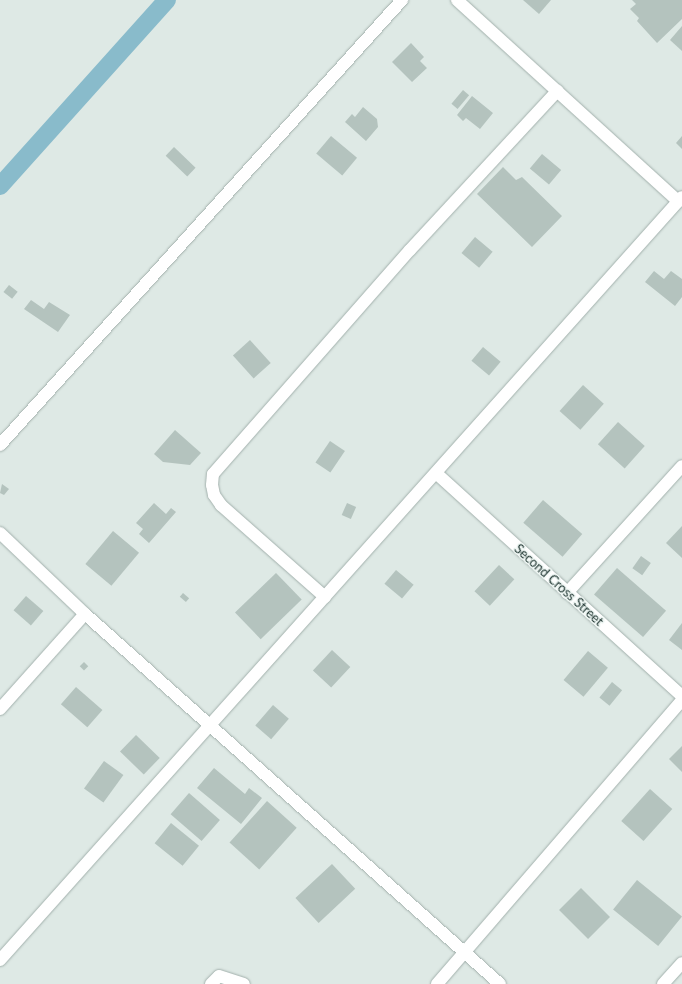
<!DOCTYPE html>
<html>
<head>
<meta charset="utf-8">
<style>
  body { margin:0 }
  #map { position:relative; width:682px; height:984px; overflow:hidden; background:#dee9e5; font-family:Lato,sans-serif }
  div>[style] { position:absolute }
  .canal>* { height:18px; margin:-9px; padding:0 9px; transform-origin:9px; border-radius:9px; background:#89bbcb }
  .building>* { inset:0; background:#b4c3be; transform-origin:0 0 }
  .roads { filter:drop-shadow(0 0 1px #a2b0ac) drop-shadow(0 0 1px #a2b0ac) }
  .minor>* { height:12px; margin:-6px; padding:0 6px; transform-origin:6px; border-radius:6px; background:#fff }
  span { translate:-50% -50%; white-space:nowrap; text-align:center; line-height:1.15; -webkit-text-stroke:3px #eef6f3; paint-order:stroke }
  .street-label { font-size:13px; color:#213733 }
</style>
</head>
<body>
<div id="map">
  <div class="canal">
    <i style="left:0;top:186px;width:250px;rotate:-48.1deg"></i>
  </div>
  <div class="building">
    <i style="clip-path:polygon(523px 0,551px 0,539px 14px)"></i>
    <i style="clip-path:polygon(632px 0,682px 0,682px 19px,657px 43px,637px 21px,639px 18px,630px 9px,636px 4px)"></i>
    <i style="clip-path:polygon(682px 26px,682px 51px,670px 40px)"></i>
    <i style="clip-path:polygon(411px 43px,424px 57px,420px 61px,427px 68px,412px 82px,392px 62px)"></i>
    <i style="left:463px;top:90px;width:8px;height:18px;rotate:40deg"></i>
    <i style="clip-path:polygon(472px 96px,493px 113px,480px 129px,466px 118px,463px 121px,457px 115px)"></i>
    <i style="clip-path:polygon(363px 107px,377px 119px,378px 127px,366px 141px,345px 122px,352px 114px,355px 117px)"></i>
    <i style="left:331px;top:136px;width:34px;height:23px;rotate:40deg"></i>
    <i style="clip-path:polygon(682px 136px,682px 149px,676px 143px)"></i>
    <i style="left:174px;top:147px;width:30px;height:12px;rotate:44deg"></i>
    <i style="left:542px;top:154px;width:25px;height:19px;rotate:40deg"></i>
    <i style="clip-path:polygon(503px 167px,516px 180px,522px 177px,562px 216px,532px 247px,477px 194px)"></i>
    <i style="left:475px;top:237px;width:23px;height:21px;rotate:40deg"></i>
    <i style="clip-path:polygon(654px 271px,664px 279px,671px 271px,682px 279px,682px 297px,675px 306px,645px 282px)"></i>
    <i style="left:9px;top:285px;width:11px;height:9px;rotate:38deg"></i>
    <i style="clip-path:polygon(31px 300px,44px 309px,49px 302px,70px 315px,58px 332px,24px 309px)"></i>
    <i style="left:250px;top:340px;width:31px;height:23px;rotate:48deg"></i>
    <i style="left:483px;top:347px;width:23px;height:18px;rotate:40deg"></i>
    <i style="left:583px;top:385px;width:28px;height:35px;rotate:42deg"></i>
    <i style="left:618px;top:422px;width:36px;height:30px;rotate:42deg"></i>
    <i style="clip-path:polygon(175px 430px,201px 453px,190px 465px,163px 462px,154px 454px)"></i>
    <i style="left:330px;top:441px;width:18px;height:26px;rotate:34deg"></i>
    <i style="clip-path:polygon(2px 484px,9px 489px,4px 495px,0 493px)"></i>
    <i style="left:543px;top:500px;width:52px;height:30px;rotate:41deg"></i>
    <i style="clip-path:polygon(154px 503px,166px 514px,171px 508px,176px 512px,149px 543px,139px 534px,143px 529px,136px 523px)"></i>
    <i style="left:347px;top:503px;width:10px;height:13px;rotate:24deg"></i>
    <i style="clip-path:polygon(682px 526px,682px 558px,666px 543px)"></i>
    <i style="left:113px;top:531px;width:34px;height:43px;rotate:40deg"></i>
    <i style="left:641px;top:556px;width:12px;height:15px;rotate:35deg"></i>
    <i style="left:499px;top:565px;width:21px;height:36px;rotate:43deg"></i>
    <i style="left:617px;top:568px;width:65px;height:35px;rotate:41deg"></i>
    <i style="left:396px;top:570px;width:23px;height:18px;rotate:40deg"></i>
    <i style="left:276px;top:573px;width:37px;height:57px;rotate:46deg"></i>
    <i style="left:183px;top:593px;width:8px;height:5px;rotate:40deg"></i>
    <i style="left:26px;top:596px;width:23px;height:19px;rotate:41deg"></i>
    <i style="clip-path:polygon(682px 623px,682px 650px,669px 640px)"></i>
    <i style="left:332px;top:650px;width:25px;height:28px;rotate:43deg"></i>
    <i style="left:588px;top:651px;width:26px;height:38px;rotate:40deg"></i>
    <i style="left:84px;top:662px;width:6px;height:6px;rotate:45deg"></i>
    <i style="left:612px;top:682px;width:13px;height:20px;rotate:39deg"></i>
    <i style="left:76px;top:687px;width:35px;height:23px;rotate:41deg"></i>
    <i style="left:273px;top:705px;width:21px;height:27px;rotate:41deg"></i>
    <i style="left:136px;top:735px;width:33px;height:23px;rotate:44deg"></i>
    <i style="clip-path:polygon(682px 746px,682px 772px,669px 759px)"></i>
    <i style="left:104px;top:761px;width:24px;height:34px;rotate:36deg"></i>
    <i style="clip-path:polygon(214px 768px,245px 794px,249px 788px,262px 798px,241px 824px,197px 788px)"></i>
    <i style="left:650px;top:789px;width:30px;height:43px;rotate:42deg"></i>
    <i style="left:189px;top:793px;width:41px;height:28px;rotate:41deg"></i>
    <i style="left:267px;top:801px;width:40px;height:56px;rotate:42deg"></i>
    <i style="left:171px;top:823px;width:36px;height:26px;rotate:39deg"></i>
    <i style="left:332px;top:864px;width:34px;height:50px;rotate:47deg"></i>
    <i style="left:637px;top:880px;width:58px;height:38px;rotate:39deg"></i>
    <i style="left:581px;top:888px;width:41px;height:31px;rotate:45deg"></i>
  </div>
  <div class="roads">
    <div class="minor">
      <i style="left:457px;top:0;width:299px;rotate:42.3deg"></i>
      <i style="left:0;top:445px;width:600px;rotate:-47.91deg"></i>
      <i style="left:436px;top:473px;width:332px;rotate:42.2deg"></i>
      <i style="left:0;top:533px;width:117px;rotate:43.6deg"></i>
      <i style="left:85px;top:614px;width:556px;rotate:41.72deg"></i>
      <i style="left:567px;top:593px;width:171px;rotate:-47.8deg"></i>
      <i style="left:325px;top:597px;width:139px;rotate:-138.5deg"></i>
      <i style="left:221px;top:505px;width:12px;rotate:-125deg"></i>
      <i style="left:214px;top:495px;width:10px;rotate:-101deg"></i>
      <i style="left:212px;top:485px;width:11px;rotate:-85deg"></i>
      <i style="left:213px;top:474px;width:298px;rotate:-48.7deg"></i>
      <i style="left:410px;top:250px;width:217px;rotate:-47.2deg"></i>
      <i style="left:0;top:709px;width:127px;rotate:-48.2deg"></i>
      <i style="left:0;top:960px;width:1023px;rotate:-48.21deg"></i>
      <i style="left:211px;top:984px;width:11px;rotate:-45deg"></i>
      <i style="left:219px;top:976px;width:26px;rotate:18deg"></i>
      <i style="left:437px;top:984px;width:375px;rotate:-49.2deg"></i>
      <i style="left:663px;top:984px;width:28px;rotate:-48deg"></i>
    </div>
  </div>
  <div class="street-label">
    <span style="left:559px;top:585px;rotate:42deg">Second Cross Street</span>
  </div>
</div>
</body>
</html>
